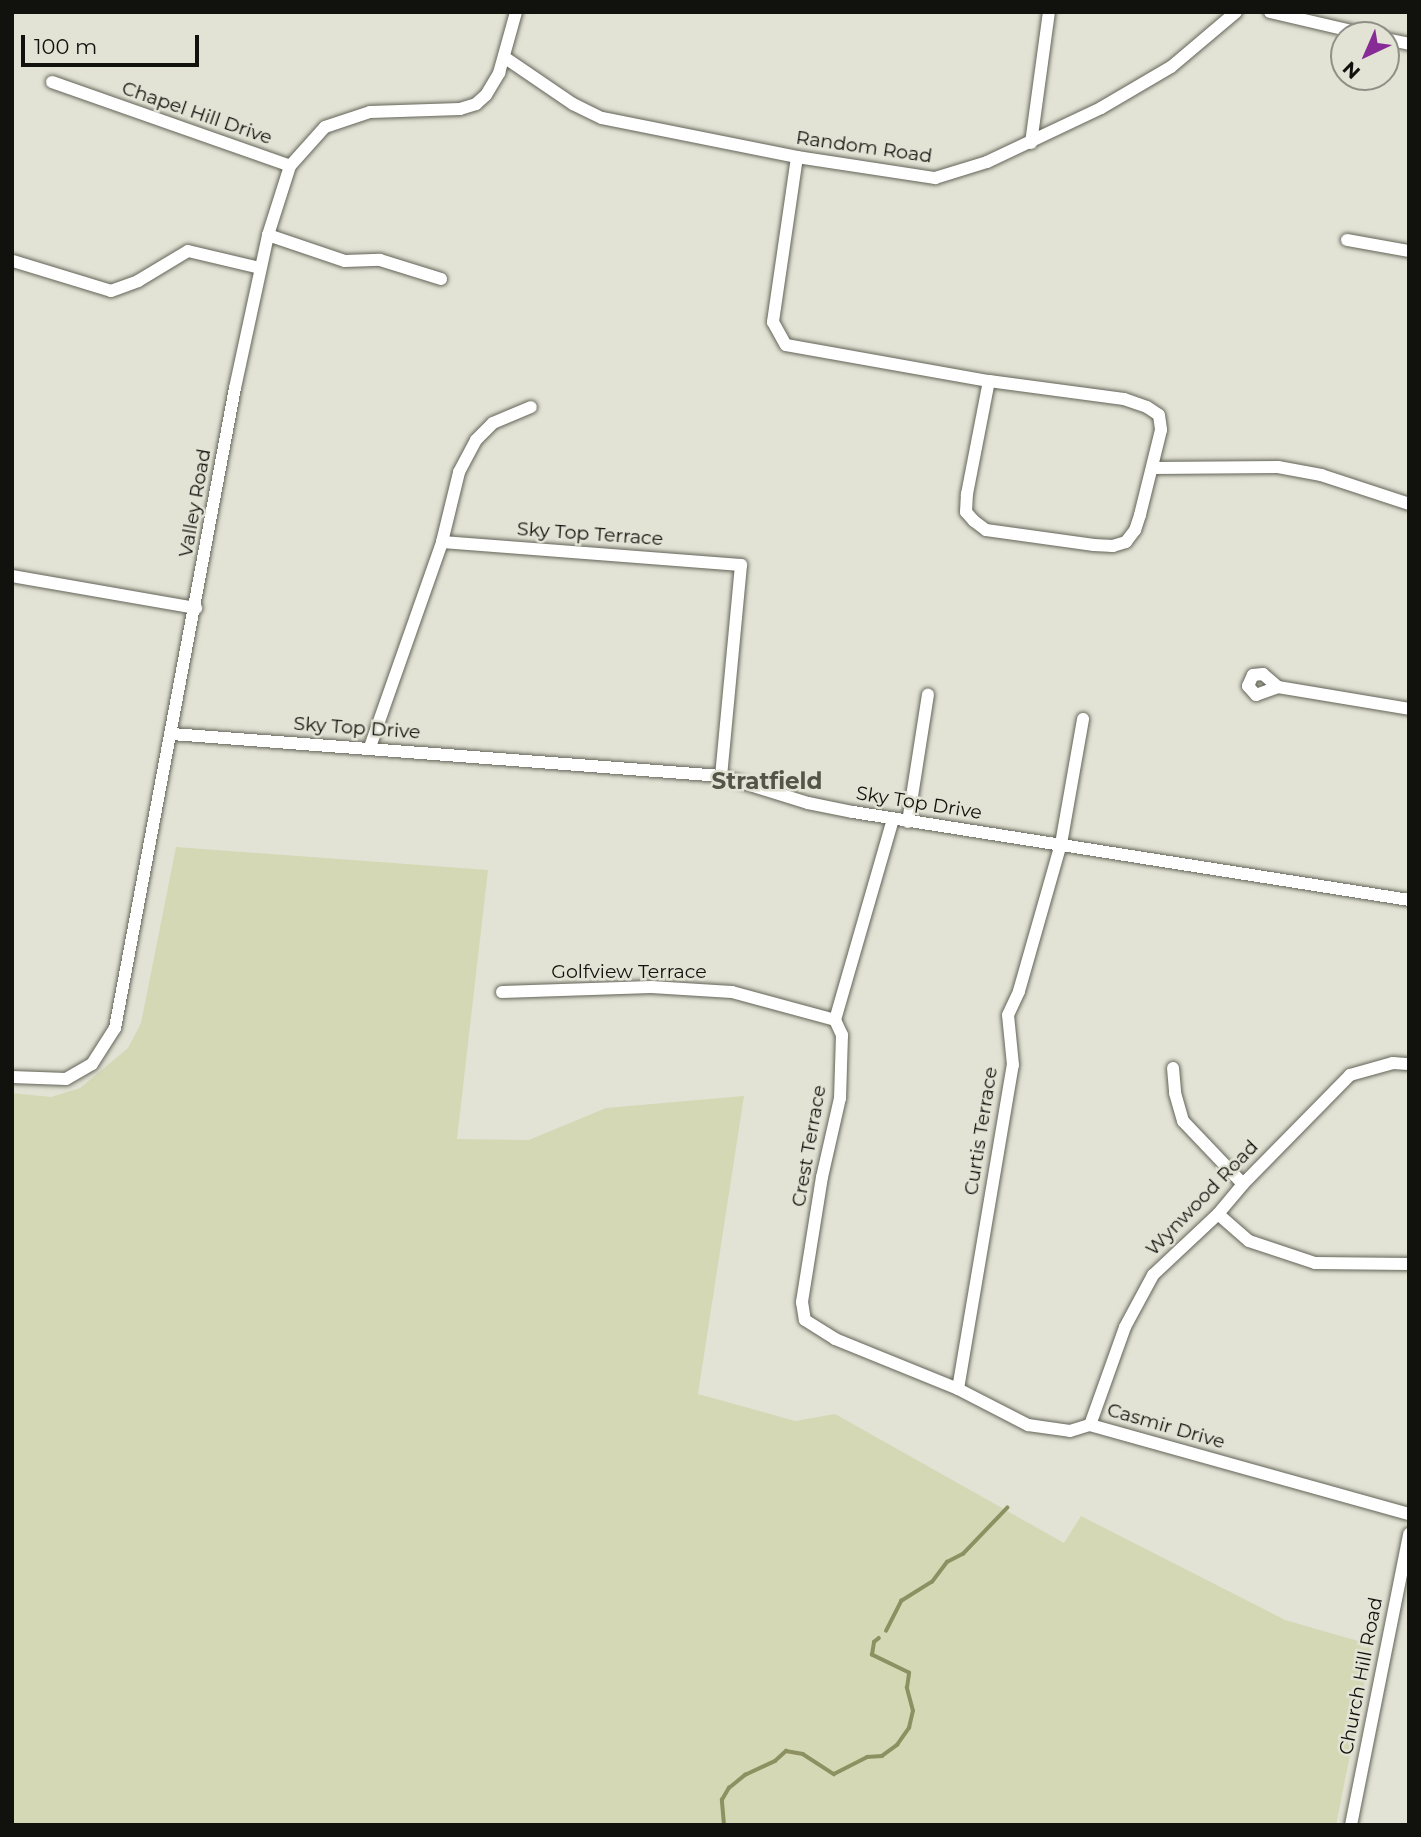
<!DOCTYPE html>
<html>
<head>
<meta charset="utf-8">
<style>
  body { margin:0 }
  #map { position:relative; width:1421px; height:1837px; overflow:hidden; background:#e2e3d5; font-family:Montserrat,sans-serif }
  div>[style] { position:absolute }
  .green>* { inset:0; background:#d5d8b5 }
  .stream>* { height:3.5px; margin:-1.75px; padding:0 1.75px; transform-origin:1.75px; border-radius:1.75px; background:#8d9162 }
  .roads { filter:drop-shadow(0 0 2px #636458) drop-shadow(0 0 2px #636458) }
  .street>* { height:12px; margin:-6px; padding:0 6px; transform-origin:6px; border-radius:6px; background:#fff }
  span { translate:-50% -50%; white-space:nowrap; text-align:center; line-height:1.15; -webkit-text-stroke:5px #e2e3d5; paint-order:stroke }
  .street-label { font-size:19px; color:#11120d }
  .quarter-label { font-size:23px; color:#535548; font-weight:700 }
  .frame { position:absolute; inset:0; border:14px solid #11120d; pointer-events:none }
  .north { position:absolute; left:1330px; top:21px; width:70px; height:70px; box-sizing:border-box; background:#e2e3d5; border:2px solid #8e8f85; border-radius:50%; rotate:224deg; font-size:19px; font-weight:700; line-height:28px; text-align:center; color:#11120d }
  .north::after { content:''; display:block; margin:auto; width:24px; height:32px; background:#872b96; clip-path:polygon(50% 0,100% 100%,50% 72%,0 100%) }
  .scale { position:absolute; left:21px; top:35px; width:178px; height:32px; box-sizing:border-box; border:4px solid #11120d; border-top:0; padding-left:9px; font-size:21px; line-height:24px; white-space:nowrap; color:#11120d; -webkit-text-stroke:5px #e2e3d5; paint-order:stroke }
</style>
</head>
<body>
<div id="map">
  <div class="green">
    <i style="clip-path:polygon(176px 847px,488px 870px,457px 1139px,529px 1140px,606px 1108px,744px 1096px,698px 1394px,795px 1421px,835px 1414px,1064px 1543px,1081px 1516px,1285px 1620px,1372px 1645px,1336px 1825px,12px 1825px,12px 1093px,51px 1097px,80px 1088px,128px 1048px,141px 1023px)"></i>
  </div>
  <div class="stream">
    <i style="left:886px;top:1631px;width:34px;rotate:-63deg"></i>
    <i style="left:901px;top:1601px;width:36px;rotate:-32deg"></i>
    <i style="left:932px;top:1582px;width:25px;rotate:-53deg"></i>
    <i style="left:947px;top:1562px;width:18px;rotate:-27deg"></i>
    <i style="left:963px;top:1554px;width:64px;rotate:-46.3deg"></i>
    <i style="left:724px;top:1825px;width:25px;rotate:-95deg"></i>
    <i style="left:722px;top:1800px;width:14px;rotate:-60deg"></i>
    <i style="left:729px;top:1788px;width:21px;rotate:-39deg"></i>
    <i style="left:745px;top:1775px;width:33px;rotate:-25deg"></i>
    <i style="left:775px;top:1761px;width:15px;rotate:-42deg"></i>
    <i style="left:786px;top:1751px;width:17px;rotate:10deg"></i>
    <i style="left:803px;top:1754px;width:37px;rotate:33deg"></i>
    <i style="left:834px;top:1774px;width:37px;rotate:-27deg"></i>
    <i style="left:867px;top:1757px;width:15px;rotate:-4deg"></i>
    <i style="left:882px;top:1756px;width:19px;rotate:-36deg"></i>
    <i style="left:897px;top:1745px;width:21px;rotate:-55deg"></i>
    <i style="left:909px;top:1728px;width:17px;rotate:-77deg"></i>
    <i style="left:913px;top:1711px;width:24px;rotate:-105deg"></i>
    <i style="left:907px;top:1688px;width:15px;rotate:-82deg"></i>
    <i style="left:909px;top:1673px;width:41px;rotate:-154.1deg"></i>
    <i style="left:872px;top:1655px;width:13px;rotate:-81deg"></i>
    <i style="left:874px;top:1642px;width:6px;rotate:-39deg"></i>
  </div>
  <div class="roads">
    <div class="street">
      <i style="left:1270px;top:12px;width:102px;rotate:13.1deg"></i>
      <i style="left:1386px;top:39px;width:24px;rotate:12deg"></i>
      <i style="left:504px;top:57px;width:83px;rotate:34.3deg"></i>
      <i style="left:573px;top:104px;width:32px;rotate:26deg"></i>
      <i style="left:602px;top:118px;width:199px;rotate:11.3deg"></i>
      <i style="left:797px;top:157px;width:140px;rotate:8.7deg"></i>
      <i style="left:935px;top:178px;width:54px;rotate:-17.1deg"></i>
      <i style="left:987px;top:162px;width:126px;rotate:-25.3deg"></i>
      <i style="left:1101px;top:108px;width:81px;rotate:-30.4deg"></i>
      <i style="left:1171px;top:67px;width:85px;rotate:-40.2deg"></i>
      <i style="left:52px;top:82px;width:252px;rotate:19.4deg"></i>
      <i style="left:1031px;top:143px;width:132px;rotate:-82.2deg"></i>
      <i style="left:797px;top:157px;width:167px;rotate:98.3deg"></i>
      <i style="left:773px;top:322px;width:26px;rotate:61deg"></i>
      <i style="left:786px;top:345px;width:206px;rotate:10.1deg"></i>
      <i style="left:989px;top:381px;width:136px;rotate:7.6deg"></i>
      <i style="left:1124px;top:399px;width:24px;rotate:19deg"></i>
      <i style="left:1147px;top:407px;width:14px;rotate:34deg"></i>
      <i style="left:1159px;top:415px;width:15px;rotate:82deg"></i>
      <i style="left:1161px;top:430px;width:88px;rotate:103.9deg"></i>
      <i style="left:1140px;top:515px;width:16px;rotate:108deg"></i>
      <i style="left:1135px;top:530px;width:15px;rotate:127deg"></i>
      <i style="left:1126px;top:542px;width:14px;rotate:163deg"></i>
      <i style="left:1113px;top:546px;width:19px;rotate:-177deg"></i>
      <i style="left:1094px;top:545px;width:109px;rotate:-172.1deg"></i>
      <i style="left:986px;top:530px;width:15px;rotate:-143deg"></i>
      <i style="left:974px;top:521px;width:12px;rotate:-132deg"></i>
      <i style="left:966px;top:512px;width:18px;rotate:-87deg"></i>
      <i style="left:967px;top:494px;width:115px;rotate:-79deg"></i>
      <i style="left:268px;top:235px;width:81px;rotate:18.7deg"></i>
      <i style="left:345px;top:261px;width:35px;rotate:-2deg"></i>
      <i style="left:380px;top:260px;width:64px;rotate:17.3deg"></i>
      <i style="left:1347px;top:240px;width:63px;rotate:10.1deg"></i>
      <i style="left:13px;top:261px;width:102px;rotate:17deg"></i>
      <i style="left:111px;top:291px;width:29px;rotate:-20deg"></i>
      <i style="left:138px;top:281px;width:58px;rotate:-31deg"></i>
      <i style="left:188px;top:251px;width:74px;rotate:13.3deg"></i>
      <i style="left:1153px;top:468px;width:125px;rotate:-0.5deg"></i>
      <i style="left:1278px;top:467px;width:44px;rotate:10.5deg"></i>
      <i style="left:1321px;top:475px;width:93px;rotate:18.2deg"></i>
      <i style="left:442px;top:542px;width:300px;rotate:4.4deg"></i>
      <i style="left:741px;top:565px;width:212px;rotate:95.4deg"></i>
      <i style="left:12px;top:576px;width:187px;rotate:9.9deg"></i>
      <i style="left:1278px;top:687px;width:23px;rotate:160deg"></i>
      <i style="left:1256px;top:695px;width:12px;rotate:-132deg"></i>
      <i style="left:1248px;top:686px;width:12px;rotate:-66deg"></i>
      <i style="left:1253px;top:675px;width:10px;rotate:-6deg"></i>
      <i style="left:1263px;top:674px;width:20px;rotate:41deg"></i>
      <i style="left:1278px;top:687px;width:133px;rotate:9.5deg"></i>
      <i style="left:172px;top:734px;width:551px;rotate:4.37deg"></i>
      <i style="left:721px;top:776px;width:91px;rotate:17.2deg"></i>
      <i style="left:808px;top:803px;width:46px;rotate:11.3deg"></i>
      <i style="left:853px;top:812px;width:563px;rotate:8.99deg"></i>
      <i style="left:370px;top:747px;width:217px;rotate:-70.6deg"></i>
      <i style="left:442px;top:542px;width:72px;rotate:-76.3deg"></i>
      <i style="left:459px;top:472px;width:36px;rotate:-62deg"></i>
      <i style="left:476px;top:440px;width:24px;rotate:-45deg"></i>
      <i style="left:493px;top:423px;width:41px;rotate:-22.8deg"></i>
      <i style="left:893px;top:819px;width:209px;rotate:106.1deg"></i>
      <i style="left:835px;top:1020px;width:17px;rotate:65deg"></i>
      <i style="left:842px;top:1035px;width:63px;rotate:91.8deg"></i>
      <i style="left:840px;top:1098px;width:81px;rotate:102.8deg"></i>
      <i style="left:822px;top:1177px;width:127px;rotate:99.1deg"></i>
      <i style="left:802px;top:1302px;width:18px;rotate:81deg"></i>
      <i style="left:805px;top:1320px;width:36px;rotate:32deg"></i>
      <i style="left:835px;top:1339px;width:133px;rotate:22.1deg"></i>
      <i style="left:958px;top:1389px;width:79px;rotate:27.2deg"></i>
      <i style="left:1028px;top:1425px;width:42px;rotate:8.1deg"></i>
      <i style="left:1070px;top:1431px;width:21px;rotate:-17deg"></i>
      <i style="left:1090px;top:1425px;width:331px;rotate:15.6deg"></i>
      <i style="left:908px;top:822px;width:129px;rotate:-81.1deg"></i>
      <i style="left:502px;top:992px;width:149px;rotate:-1.9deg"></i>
      <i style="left:651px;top:987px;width:81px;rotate:3.5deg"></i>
      <i style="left:732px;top:992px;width:107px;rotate:15.2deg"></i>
      <i style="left:1173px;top:1068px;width:25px;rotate:85deg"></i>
      <i style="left:1175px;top:1093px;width:29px;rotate:74deg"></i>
      <i style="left:1183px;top:1121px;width:87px;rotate:46.4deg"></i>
      <i style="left:12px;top:1077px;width:54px;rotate:2.1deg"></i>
      <i style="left:66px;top:1079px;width:30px;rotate:-30deg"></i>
      <i style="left:92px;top:1064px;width:43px;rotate:-57.4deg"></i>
      <i style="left:115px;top:1028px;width:651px;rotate:-79.38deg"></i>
      <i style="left:235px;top:388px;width:157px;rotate:-77.8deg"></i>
      <i style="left:268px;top:235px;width:72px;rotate:-72.3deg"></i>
      <i style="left:290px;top:166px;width:52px;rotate:-48.1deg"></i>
      <i style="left:325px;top:127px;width:47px;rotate:-18.4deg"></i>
      <i style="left:370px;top:112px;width:90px;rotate:-1.9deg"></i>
      <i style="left:460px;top:109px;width:17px;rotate:-17deg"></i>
      <i style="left:476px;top:104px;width:13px;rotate:-42deg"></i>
      <i style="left:486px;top:95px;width:26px;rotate:-59deg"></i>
      <i style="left:499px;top:73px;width:63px;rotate:-74.4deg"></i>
      <i style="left:1218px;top:1214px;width:41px;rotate:41.1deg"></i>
      <i style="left:1249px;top:1241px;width:70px;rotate:18.4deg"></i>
      <i style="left:1315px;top:1263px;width:94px;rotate:0.6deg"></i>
      <i style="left:958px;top:1389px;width:329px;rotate:-80.4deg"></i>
      <i style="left:1013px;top:1065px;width:50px;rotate:-95.7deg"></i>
      <i style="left:1008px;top:1015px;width:26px;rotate:-65deg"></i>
      <i style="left:1019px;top:991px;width:153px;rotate:-74.1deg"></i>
      <i style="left:1061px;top:844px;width:127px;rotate:-80deg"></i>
      <i style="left:1090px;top:1425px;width:104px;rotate:-70.3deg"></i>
      <i style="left:1125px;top:1327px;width:59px;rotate:-61.7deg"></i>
      <i style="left:1153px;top:1275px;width:89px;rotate:-43.2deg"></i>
      <i style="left:1218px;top:1214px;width:39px;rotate:-50deg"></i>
      <i style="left:1243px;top:1184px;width:153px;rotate:-45.5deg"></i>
      <i style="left:1350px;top:1075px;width:45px;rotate:-15.6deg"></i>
      <i style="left:1393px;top:1063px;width:16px;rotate:4deg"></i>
      <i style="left:1351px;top:1825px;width:297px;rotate:-78.7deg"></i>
    </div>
  </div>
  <div class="street-label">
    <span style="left:197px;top:113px;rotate:19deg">Chapel Hill Drive</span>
    <span style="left:864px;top:147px;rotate:8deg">Random Road</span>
    <span style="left:195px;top:503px;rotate:-80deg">Valley Road</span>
    <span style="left:590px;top:534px;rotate:4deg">Sky Top Terrace</span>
    <span style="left:357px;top:728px;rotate:4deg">Sky Top Drive</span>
    <span style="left:919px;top:803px;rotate:9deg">Sky Top Drive</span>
    <span style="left:629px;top:972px">Golfview Terrace</span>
    <span style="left:981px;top:1131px;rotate:-81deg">Curtis Terrace</span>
    <span style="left:809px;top:1146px;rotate:-80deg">Crest Terrace</span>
    <span style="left:1202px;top:1198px;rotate:-46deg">Wynwood Road</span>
    <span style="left:1166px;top:1426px;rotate:16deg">Casmir Drive</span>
    <span style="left:1361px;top:1676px;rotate:-79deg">Church Hill Road</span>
  </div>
  <div class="quarter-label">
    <span style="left:767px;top:781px">Stratfield</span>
  </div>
  <div class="frame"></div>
  <div class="north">N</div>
  <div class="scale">100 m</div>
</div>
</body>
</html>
